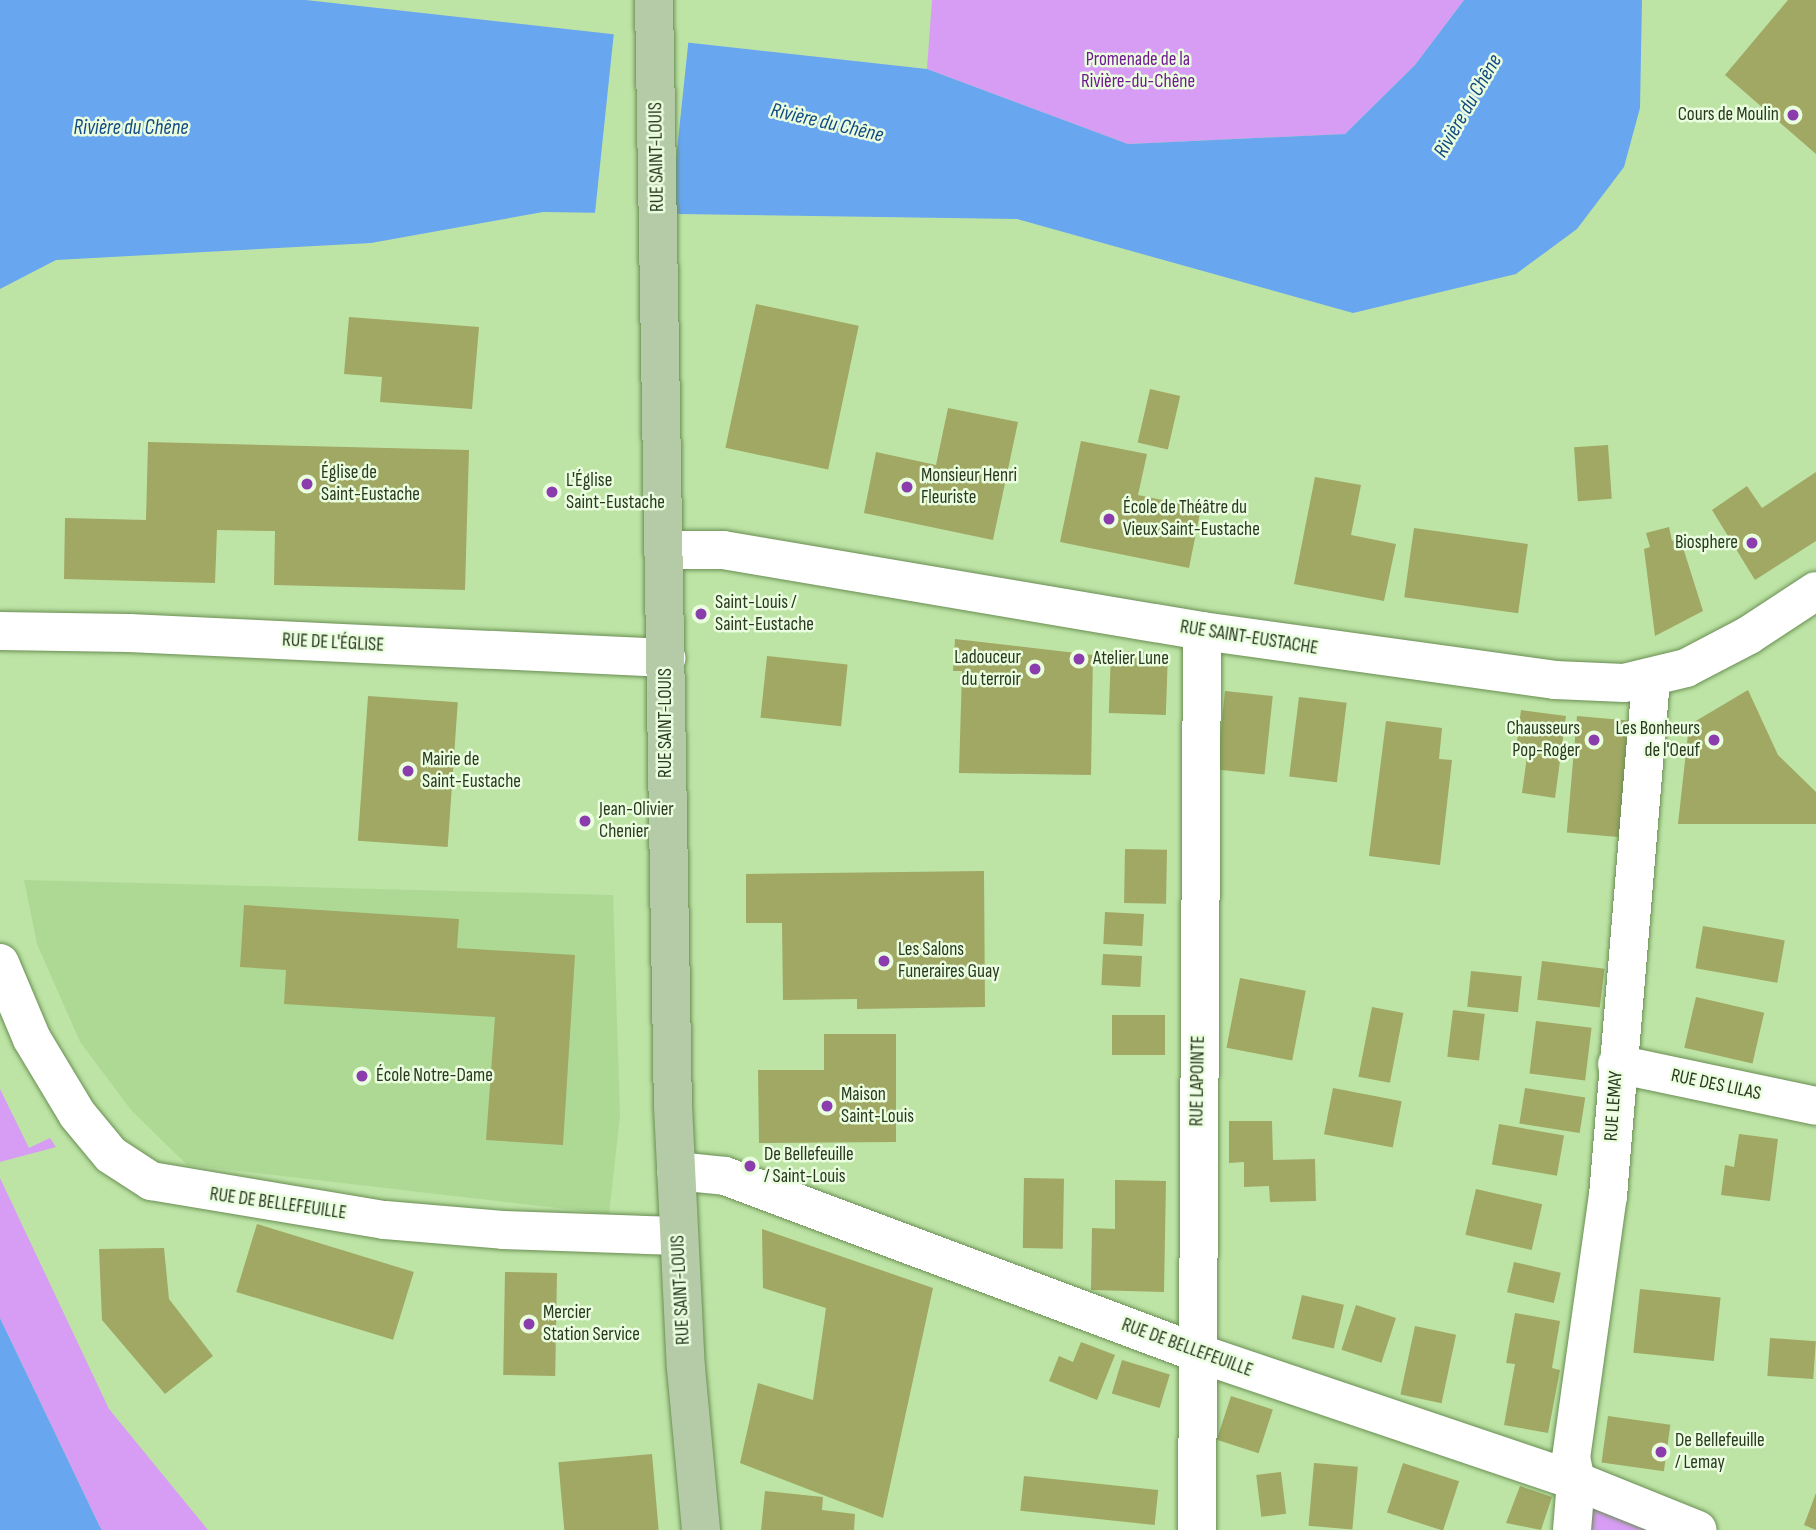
<!DOCTYPE html>
<html>
<head>
<meta charset="utf-8">
<style>
  body { margin:0 }
  #map { position:relative; width:1816px; height:1530px; overflow:hidden; background:#bde4a5; font-family:"Sofia Sans Condensed",sans-serif }
  div>[style] { position:absolute }
  .built>* { inset:0; background:#aed995 }
  .green>* { inset:0; background:#d79cf4 }
  .water>* { inset:0; background:#69a6f0 }
  .pier>* { inset:0; background:#bde4a5; transform-origin:0 0 }
  .building>* { inset:0; background:#a0a863; transform-origin:0 0 }
  .roads { filter:drop-shadow(0 0 2px #6a8e53) drop-shadow(0 0 2px #6a8e53) }
  .minor>* { height:38px; margin:-19px; padding:0 19px; transform-origin:19px; border-radius:19px; background:#fff }
  .major>* { height:38px; margin:-19px; padding:0 19px; transform-origin:19px; border-radius:19px; background:#b5cba7 }
  .dots>* { width:19px; height:19px; translate:-50% -50%; box-sizing:border-box; border:4px solid #eafedf; border-radius:50% }
  span { translate:-50% -50%; white-space:nowrap; text-align:center; line-height:1.15; -webkit-text-stroke:5px #eafedf; paint-order:stroke }
  .park-label { font-size:19px; color:#711993 }
  .poi-label { font-size:19px; color:#29381f }
  .right { translate:-100% -50%; text-align:right }
  .left { translate:0 -50%; text-align:left }
  .street-label { font-size:19px; color:#29381f }
  .water-label { font-size:21px; color:#144a84; font-style:italic }
</style>
</head>
<body>
<div id="map">
  <div class="built">
    <i style="clip-path:polygon(24px 880px,613px 895px,620px 1116px,609px 1214px,187px 1165px,131px 1110px,80px 1042px,37px 944px)"></i>
  </div>
  <div class="green">
    <i style="clip-path:polygon(932px 0,1464px 0,1415px 65px,1345px 134px,1128px 144px,927px 69px)"></i>
    <i style="clip-path:polygon(0 1089px,29px 1148px,50px 1138px,56px 1147px,0 1162px)"></i>
    <i style="clip-path:polygon(0 1178px,109px 1409px,208px 1530px,102px 1530px,99px 1525px,0 1318px)"></i>
    <i style="clip-path:polygon(1576px 1481px,1678px 1530px,1572px 1530px)"></i>
  </div>
  <div class="water">
    <i style="clip-path:polygon(0 0,306px 0,927px 69px,1128px 144px,1345px 134px,1415px 65px,1464px 0,1642px 0,1640px 108px,1624px 167px,1577px 229px,1516px 274px,1353px 313px,1017px 219px,543px 212px,371px 243px,56px 260px,0 289px)"></i>
    <i style="clip-path:polygon(0 1318px,99px 1525px,102px 1530px,0 1530px)"></i>
  </div>
  <div class="pier">
    <i style="left:614px;top:32px;width:75px;height:184px;rotate:6deg"></i>
  </div>
  <div class="building">
    <i style="clip-path:polygon(1788px 0,1816px 0,1816px 154px,1725px 75px)"></i>
    <i style="left:756px;top:304px;width:105px;height:147px;rotate:12deg"></i>
    <i style="clip-path:polygon(349px 317px,479px 327px,472px 409px,380px 402px,382px 377px,344px 374px)"></i>
    <i style="left:1150px;top:389px;width:31px;height:55px;rotate:13deg"></i>
    <i style="clip-path:polygon(948px 408px,1018px 422px,993px 540px,864px 513px,876px 452px,936px 465px)"></i>
    <i style="clip-path:polygon(1081px 441px,1147px 454px,1138px 495px,1201px 508px,1189px 568px,1060px 542px)"></i>
    <i style="clip-path:polygon(148px 442px,469px 450px,465px 590px,274px 585px,275px 531px,217px 530px,215px 583px,64px 579px,65px 518px,146px 520px)"></i>
    <i style="left:1608px;top:445px;width:54px;height:34px;rotate:86deg"></i>
    <i style="clip-path:polygon(1816px 472px,1816px 541px,1755px 580px,1712px 510px,1747px 486px,1762px 508px)"></i>
    <i style="clip-path:polygon(1315px 477px,1361px 485px,1351px 535px,1396px 544px,1384px 601px,1294px 584px)"></i>
    <i style="clip-path:polygon(1669px 527px,1672px 541px,1680px 538px,1703px 611px,1655px 636px,1644px 549px,1650px 547px,1646px 533px)"></i>
    <i style="left:1414px;top:528px;width:115px;height:70px;rotate:8deg"></i>
    <i style="clip-path:polygon(955px 639px,1093px 655px,1091px 775px,959px 773px,962px 671px,953px 671px)"></i>
    <i style="left:1111px;top:651px;width:57px;height:62px;rotate:2deg"></i>
    <i style="left:767px;top:656px;width:81px;height:62px;rotate:6deg"></i>
    <i style="clip-path:polygon(1748px 690px,1778px 755px,1816px 792px,1816px 824px,1678px 824px,1689px 725px)"></i>
    <i style="left:1225px;top:691px;width:48px;height:79px;rotate:6deg"></i>
    <i style="left:368px;top:696px;width:90px;height:145px;rotate:4deg"></i>
    <i style="left:1299px;top:697px;width:48px;height:80px;rotate:7deg"></i>
    <i style="clip-path:polygon(1521px 710px,1566px 716px,1555px 798px,1522px 793px,1528px 749px,1516px 748px)"></i>
    <i style="left:1577px;top:716px;width:57px;height:117px;rotate:5deg"></i>
    <i style="clip-path:polygon(1386px 721px,1442px 728px,1439px 759px,1452px 760px,1440px 865px,1369px 856px)"></i>
    <i style="left:1125px;top:849px;width:42px;height:54px;rotate:1deg"></i>
    <i style="clip-path:polygon(984px 871px,985px 1007px,857px 1009px,857px 999px,783px 1000px,782px 923px,746px 923px,746px 874px)"></i>
    <i style="clip-path:polygon(244px 905px,459px 919px,457px 948px,575px 955px,563px 1145px,486px 1140px,495px 1017px,284px 1004px,286px 970px,240px 967px)"></i>
    <i style="left:1105px;top:912px;width:39px;height:32px;rotate:3deg"></i>
    <i style="left:1703px;top:926px;width:83px;height:43px;rotate:10deg"></i>
    <i style="left:1103px;top:954px;width:39px;height:31px;rotate:3deg"></i>
    <i style="left:1542px;top:961px;width:63px;height:39px;rotate:7deg"></i>
    <i style="left:1471px;top:971px;width:51px;height:36px;rotate:6deg"></i>
    <i style="left:1240px;top:978px;width:67px;height:71px;rotate:11deg"></i>
    <i style="left:1696px;top:997px;width:70px;height:52px;rotate:13deg"></i>
    <i style="left:1372px;top:1007px;width:32px;height:71px;rotate:11deg"></i>
    <i style="left:1453px;top:1010px;width:32px;height:47px;rotate:7deg"></i>
    <i style="left:1112px;top:1015px;width:53px;height:40px"></i>
    <i style="left:1536px;top:1021px;width:56px;height:53px;rotate:7deg"></i>
    <i style="clip-path:polygon(824px 1034px,896px 1034px,896px 1142px,759px 1143px,758px 1070px,824px 1070px)"></i>
    <i style="left:1333px;top:1088px;width:70px;height:47px;rotate:11deg"></i>
    <i style="left:1525px;top:1088px;width:61px;height:36px;rotate:9deg"></i>
    <i style="clip-path:polygon(1229px 1121px,1272px 1121px,1273px 1160px,1315px 1159px,1316px 1201px,1270px 1202px,1269px 1186px,1244px 1187px,1244px 1162px,1229px 1163px)"></i>
    <i style="left:1499px;top:1124px;width:66px;height:41px;rotate:10deg"></i>
    <i style="clip-path:polygon(1739px 1134px,1778px 1139px,1770px 1201px,1721px 1195px,1725px 1165px,1734px 1167px)"></i>
    <i style="left:1024px;top:1178px;width:40px;height:70px;rotate:1deg"></i>
    <i style="clip-path:polygon(1115px 1180px,1166px 1181px,1164px 1292px,1091px 1290px,1092px 1228px,1115px 1229px)"></i>
    <i style="left:1476px;top:1189px;width:68px;height:47px;rotate:13deg"></i>
    <i style="left:257px;top:1224px;width:164px;height:71px;rotate:17deg"></i>
    <i style="clip-path:polygon(762px 1229px,933px 1288px,883px 1518px,740px 1463px,758px 1383px,813px 1400px,826px 1308px,763px 1288px)"></i>
    <i style="clip-path:polygon(164px 1248px,169px 1299px,213px 1356px,165px 1394px,102px 1320px,99px 1249px)"></i>
    <i style="left:1514px;top:1262px;width:48px;height:31px;rotate:13deg"></i>
    <i style="left:505px;top:1272px;width:52px;height:103px;rotate:1deg"></i>
    <i style="left:1640px;top:1289px;width:81px;height:64px;rotate:6deg"></i>
    <i style="left:1302px;top:1295px;width:43px;height:45px;rotate:13deg"></i>
    <i style="left:1356px;top:1305px;width:42px;height:47px;rotate:18deg"></i>
    <i style="clip-path:polygon(1515px 1313px,1560px 1321px,1552px 1368px,1560px 1370px,1548px 1433px,1504px 1425px,1515px 1364px,1506px 1363px)"></i>
    <i style="left:1415px;top:1326px;width:42px;height:70px;rotate:12deg"></i>
    <i style="left:1770px;top:1338px;width:46px;height:38px;rotate:4deg"></i>
    <i style="clip-path:polygon(1081px 1342px,1115px 1355px,1097px 1400px,1049px 1381px,1059px 1356px,1073px 1362px)"></i>
    <i style="left:1122px;top:1360px;width:50px;height:35px;rotate:17deg"></i>
    <i style="left:1231px;top:1396px;width:44px;height:46px;rotate:18deg"></i>
    <i style="left:1608px;top:1416px;width:63px;height:47px;rotate:8deg"></i>
    <i style="left:652px;top:1454px;width:76px;height:94px;rotate:85deg"></i>
    <i style="left:1314px;top:1463px;width:44px;height:63px;rotate:5deg"></i>
    <i style="left:1403px;top:1463px;width:59px;height:52px;rotate:18deg"></i>
    <i style="left:1281px;top:1472px;width:42px;height:25px;rotate:83deg"></i>
    <i style="left:1024px;top:1476px;width:135px;height:35px;rotate:6deg"></i>
    <i style="clip-path:polygon(1520px 1486px,1552px 1497px,1541px 1530px,1506px 1523px)"></i>
    <i style="clip-path:polygon(765px 1491px,823px 1497px,822px 1510px,855px 1514px,854px 1530px,761px 1530px)"></i>
    <i style="clip-path:polygon(1816px 1493px,1816px 1530px,1804px 1525px)"></i>
  </div>
  <div class="roads">
    <div class="minor">
      <i style="left:664px;top:550px;width:59px"></i>
      <i style="left:723px;top:550px;width:486px;rotate:9.6deg"></i>
      <i style="left:1202px;top:631px;width:356px;rotate:7.9deg"></i>
      <i style="left:1555px;top:680px;width:69px;rotate:2.5deg"></i>
      <i style="left:1624px;top:683px;width:64px;rotate:-13.6deg"></i>
      <i style="left:1686px;top:668px;width:71px;rotate:-27.6deg"></i>
      <i style="left:1749px;top:635px;width:80px;rotate:-33.3deg"></i>
      <i style="left:0;top:631px;width:129px;rotate:0.9deg"></i>
      <i style="left:129px;top:633px;width:538px;rotate:2.67deg"></i>
      <i style="left:0;top:963px;width:82px;rotate:67.2deg"></i>
      <i style="left:32px;top:1039px;width:87px;rotate:59deg"></i>
      <i style="left:77px;top:1114px;width:53px;rotate:50.3deg"></i>
      <i style="left:111px;top:1155px;width:48px;rotate:33deg"></i>
      <i style="left:151px;top:1181px;width:237px;rotate:9.5deg"></i>
      <i style="left:385px;top:1220px;width:118px;rotate:4.8deg"></i>
      <i style="left:503px;top:1230px;width:174px;rotate:2deg"></i>
      <i style="left:1617px;top:1064px;width:203px;rotate:11.9deg"></i>
      <i style="left:676px;top:1171px;width:49px;rotate:5.8deg"></i>
      <i style="left:725px;top:1176px;width:502px;rotate:20.53deg"></i>
      <i style="left:1195px;top:1352px;width:402px;rotate:18.7deg"></i>
      <i style="left:1576px;top:1481px;width:131px;rotate:21.9deg"></i>
      <i style="left:1197px;top:1530px;width:899px;rotate:-89.68deg"></i>
      <i style="left:1572px;top:1530px;width:49px;rotate:-85.3deg"></i>
      <i style="left:1576px;top:1481px;width:24px;rotate:-102deg"></i>
      <i style="left:1571px;top:1458px;width:265px;rotate:-82deg"></i>
      <i style="left:1608px;top:1196px;width:518px;rotate:-85.24deg"></i>
    </div>
    <div class="major">
      <i style="left:654px;top:0;width:1106px;rotate:89.02deg"></i>
      <i style="left:673px;top:1106px;width:262px;rotate:87.2deg"></i>
      <i style="left:686px;top:1368px;width:163px;rotate:84.7deg"></i>
    </div>
  </div>
  <div class="dots">
    <i style="left:1793px;top:115px;background:#8c3dad"></i>
    <i style="left:307px;top:484px;background:#8c3dad"></i>
    <i style="left:907px;top:487px;background:#8c3dad"></i>
    <i style="left:552px;top:492px;background:#8c3dad"></i>
    <i style="left:1109px;top:519px;background:#8c3dad"></i>
    <i style="left:1752px;top:543px;background:#8c3dad"></i>
    <i style="left:701px;top:614px;background:#8c3dad"></i>
    <i style="left:1079px;top:659px;background:#8c3dad"></i>
    <i style="left:1035px;top:669px;background:#8c3dad"></i>
    <i style="left:1594px;top:740px;background:#8c3dad"></i>
    <i style="left:1714px;top:740px;background:#8c3dad"></i>
    <i style="left:408px;top:771px;background:#8c3dad"></i>
    <i style="left:585px;top:821px;background:#8c3dad"></i>
    <i style="left:884px;top:961px;background:#8c3dad"></i>
    <i style="left:362px;top:1076px;background:#8c3dad"></i>
    <i style="left:827px;top:1106px;background:#8c3dad"></i>
    <i style="left:750px;top:1166px;background:#8c3dad"></i>
    <i style="left:529px;top:1324px;background:#8c3dad"></i>
    <i style="left:1661px;top:1452px;background:#8c3dad"></i>
  </div>
  <div class="park-label">
    <span style="left:1138px;top:71px">Promenade de la<br>Rivière-du-Chêne</span>
  </div>
  <div class="poi-label">
    <span class="right" style="left:1779px;top:115px">Cours de Moulin</span>
    <span class="left" style="left:321px;top:484px">Église de<br>Saint-Eustache</span>
    <span class="left" style="left:921px;top:487px">Monsieur Henri<br>Fleuriste</span>
    <span class="left" style="left:566px;top:492px">L'Église<br>Saint-Eustache</span>
    <span class="left" style="left:1123px;top:519px">École de Théâtre du<br>Vieux Saint-Eustache</span>
    <span class="right" style="left:1738px;top:543px">Biosphere</span>
    <span class="left" style="left:715px;top:614px">Saint-Louis /<br>Saint-Eustache</span>
    <span class="right" style="left:1021px;top:669px">Ladouceur<br>du terroir</span>
    <span class="left" style="left:1093px;top:659px">Atelier Lune</span>
    <span class="right" style="left:1580px;top:740px">Chausseurs<br>Pop-Roger</span>
    <span class="right" style="left:1700px;top:740px">Les Bonheurs<br>de l'Oeuf</span>
    <span class="left" style="left:422px;top:771px">Mairie de<br>Saint-Eustache</span>
    <span class="left" style="left:599px;top:821px">Jean-Olivier<br>Chenier</span>
    <span class="left" style="left:898px;top:961px">Les Salons<br>Funeraires Guay</span>
    <span class="left" style="left:376px;top:1076px">École Notre-Dame</span>
    <span class="left" style="left:841px;top:1106px">Maison<br>Saint-Louis</span>
    <span class="left" style="left:764px;top:1166px">De Bellefeuille<br>/ Saint-Louis</span>
    <span class="left" style="left:543px;top:1324px">Mercier<br>Station Service</span>
    <span class="left" style="left:1675px;top:1452px">De Bellefeuille<br>/ Lemay</span>
  </div>
  <div class="street-label">
    <span style="left:657px;top:157px;rotate:-91deg">RUE SAINT-LOUIS</span>
    <span style="left:1249px;top:638px;rotate:9deg">RUE SAINT-EUSTACHE</span>
    <span style="left:333px;top:643px;rotate:3deg">RUE DE L'ÉGLISE</span>
    <span style="left:666px;top:723px;rotate:-90deg">RUE SAINT-LOUIS</span>
    <span style="left:1198px;top:1081px;rotate:-89deg">RUE LAPOINTE</span>
    <span style="left:1716px;top:1085px;rotate:12deg">RUE DES LILAS</span>
    <span style="left:1614px;top:1106px;rotate:-86deg">RUE LEMAY</span>
    <span style="left:278px;top:1204px;rotate:8deg">RUE DE BELLEFEUILLE</span>
    <span style="left:681px;top:1290px;rotate:-93deg">RUE SAINT-LOUIS</span>
    <span style="left:1187px;top:1348px;rotate:20deg">RUE DE BELLEFEUILLE</span>
  </div>
  <div class="water-label">
    <span style="left:1468px;top:106px;rotate:-60deg">Rivière du Chêne</span>
    <span style="left:827px;top:123px;rotate:13deg">Rivière du Chêne</span>
    <span style="left:131px;top:128px">Rivière du Chêne</span>
  </div>
</div>
</body>
</html>
